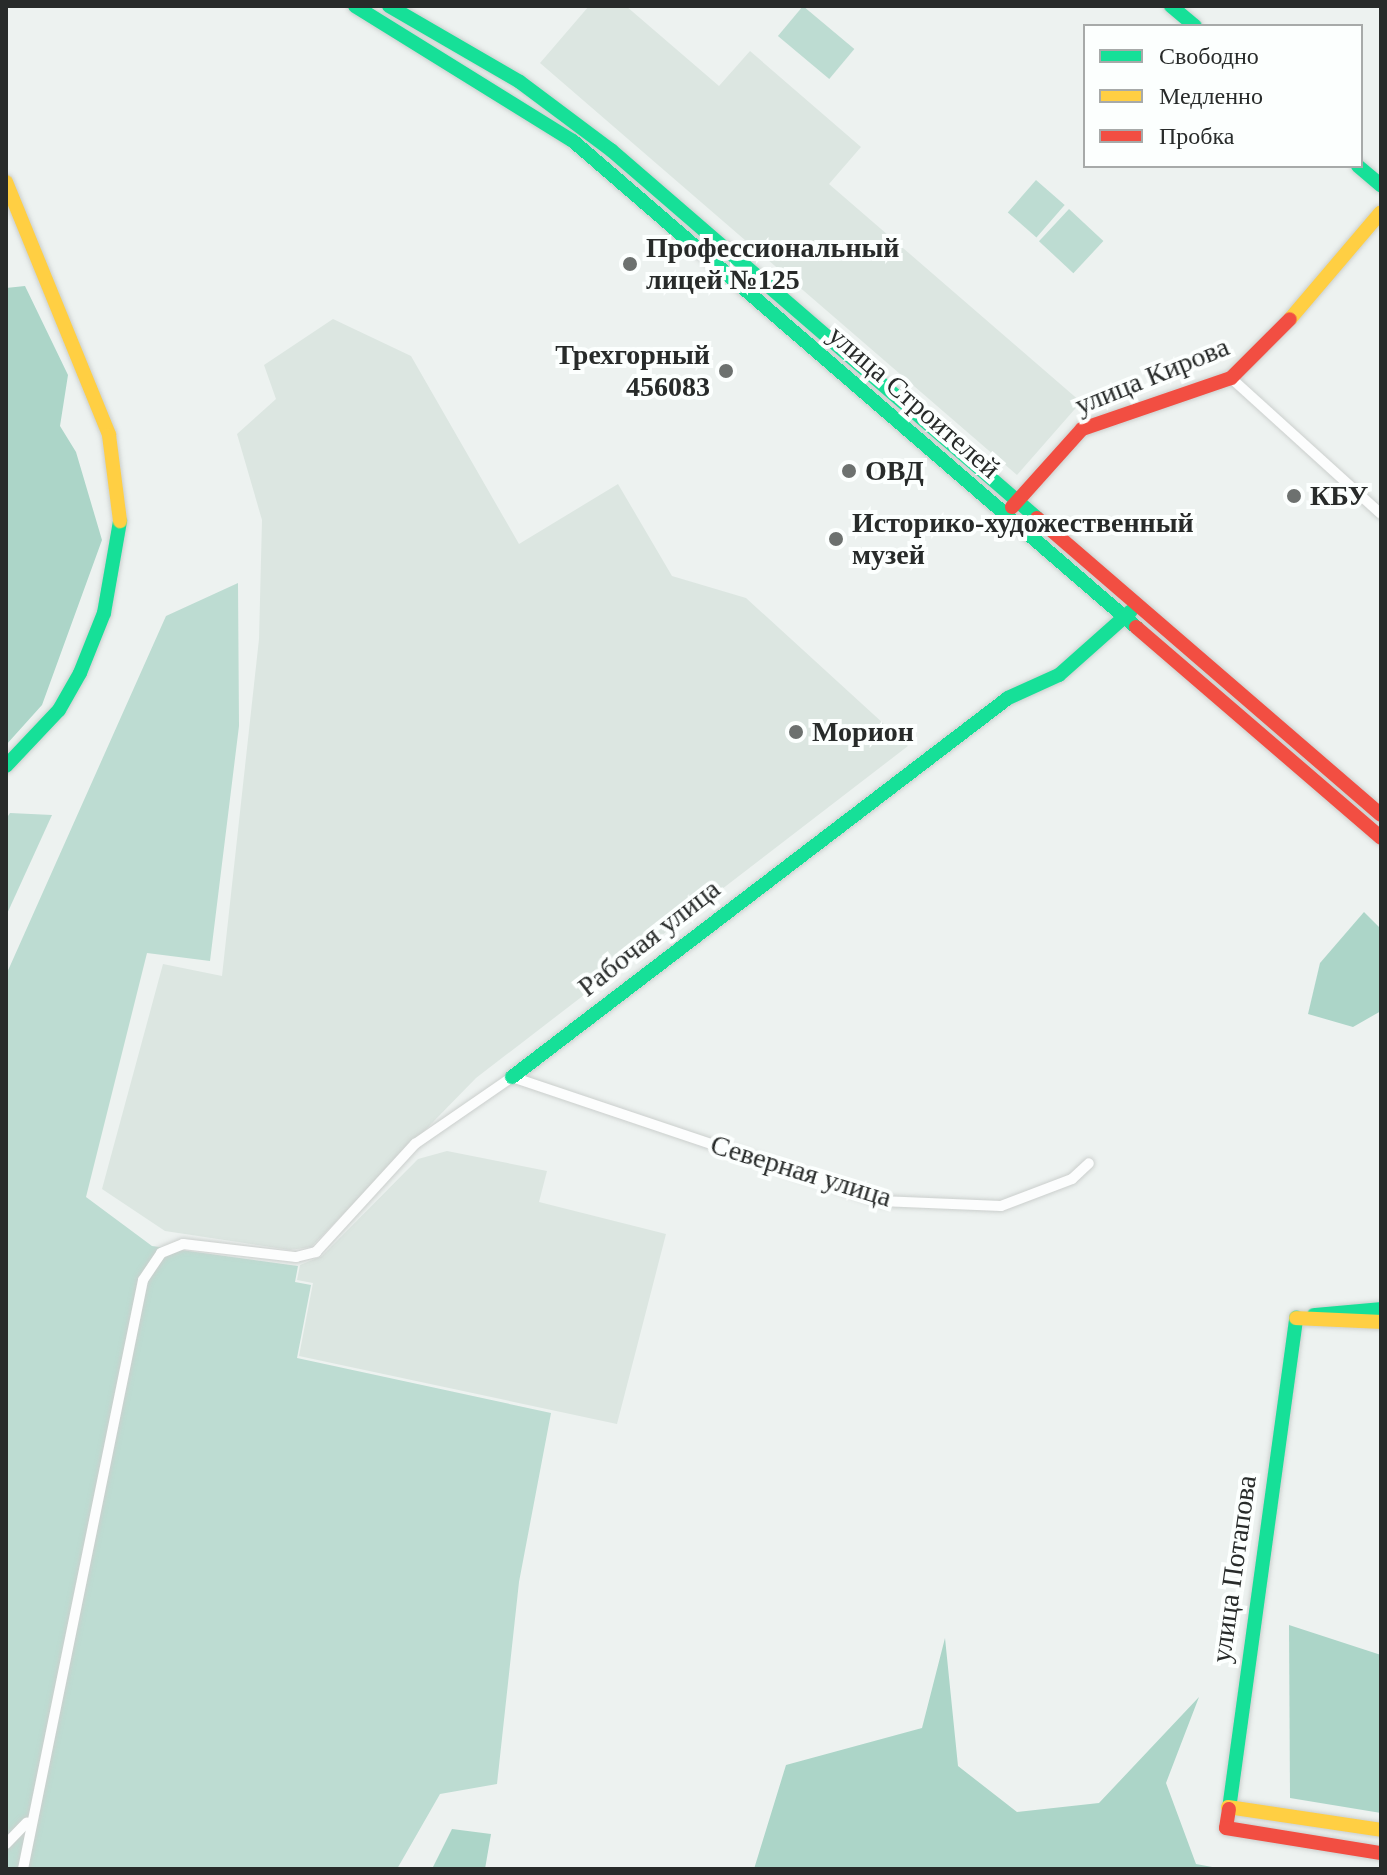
<!DOCTYPE html>
<html>
<head>
<meta charset="utf-8">
<style>
  body { margin:0 }
  #map { position:relative; width:1387px; height:1875px; overflow:hidden; background:#edf2f0; font-family:Georgia,serif }
  div>[style] { position:absolute }
  .built>* { inset:0; background:#dce6e1 }
  .green>* { inset:0; background:#bddcd2; transform-origin:0 0 }
  .forest>* { inset:0; background:#acd5c8 }
  .roads { filter:drop-shadow(0 0 2px #cbcfcd) drop-shadow(0 0 2px #cbcfcd) }
  .street>* { height:10px; margin:-5px; padding:0 5px; transform-origin:5px; border-radius:5px; background:#fcfdfd }
  .fast>* { height:14px; margin:-7px; padding:0 7px; transform-origin:7px; border-radius:7px; background:#16e098 }
  .slow>* { height:14px; margin:-7px; padding:0 7px; transform-origin:7px; border-radius:7px; background:#ffcf43 }
  .jam>* { height:14px; margin:-7px; padding:0 7px; transform-origin:7px; border-radius:7px; background:#f24e42 }
  .dots>* { width:22px; height:22px; translate:-50% -50%; box-sizing:border-box; border:4px solid #fcfffe; border-radius:50% }
  span { translate:-50% -50%; white-space:nowrap; text-align:center; line-height:1.15; -webkit-text-stroke:8px #fcfffe; paint-order:stroke }
  .poi-label { font-size:28px; color:#282b2a; font-weight:700 }
  .left { translate:0 -50%; text-align:left }
  .right { translate:-100% -50%; text-align:right }
  .street-label { font-size:28px; color:#282b2a }
  .frame { position:absolute; inset:0; border:8px solid #282b2a; pointer-events:none }
  .legend { position:absolute; left:1083px; top:24px; width:280px; height:144px; box-sizing:border-box; background:#fcfffe; border:2px solid #a7aaa9; margin:0; padding:10px 14px; list-style:none; font-size:24px; color:#282b2a }
  .legend li { display:flex; align-items:center; gap:16px; height:40px }
  .legend b { width:40px; border:2px solid #a7aaa9 }
</style>
</head>
<body>
<div id="map">
  <div class="built">
    <i style="clip-path:polygon(589px 6px,626px 6px,719px 86px,750px 51px,861px 147px,829px 184px,1081px 402px,1017px 475px,540px 63px)"></i>
    <i style="clip-path:polygon(333px 319px,411px 356px,519px 544px,618px 484px,672px 576px,746px 598px,908px 746px,476px 1078px,311px 1247px,290px 1250px,165px 1231px,102px 1189px,163px 964px,222px 976px,259px 639px,262px 520px,237px 434px,276px 399px,264px 365px)"></i>
    <i style="clip-path:polygon(447px 1151px,547px 1171px,539px 1202px,666px 1234px,617px 1424px,299px 1356px,313px 1283px,297px 1280px,300px 1265px,322px 1256px,418px 1159px)"></i>
  </div>
  <div class="green">
    <i style="left:803px;top:6px;width:67px;height:39px;rotate:40deg"></i>
    <i style="left:1036px;top:180px;width:38px;height:43px;rotate:41deg"></i>
    <i style="left:1069px;top:209px;width:47px;height:44px;rotate:43deg"></i>
    <i style="clip-path:polygon(238px 583px,239px 726px,210px 961px,147px 953px,86px 1197px,152px 1246px,298px 1266px,295px 1282px,311px 1285px,297px 1358px,551px 1413px,519px 1582px,497px 1784px,440px 1794px,397px 1869px,6px 1869px,6px 975px,166px 616px)"></i>
    <i style="clip-path:polygon(10px 813px,52px 815px,6px 916px,6px 819px)"></i>
  </div>
  <div class="forest">
    <i style="clip-path:polygon(25px 286px,68px 375px,60px 426px,76px 452px,102px 540px,42px 705px,6px 745px,6px 288px)"></i>
    <i style="clip-path:polygon(1364px 912px,1381px 929px,1381px 1011px,1353px 1027px,1308px 1014px,1320px 963px)"></i>
    <i style="clip-path:polygon(1289px 1625px,1381px 1655px,1381px 1813px,1290px 1798px)"></i>
    <i style="clip-path:polygon(945px 1638px,958px 1766px,1017px 1812px,1099px 1803px,1199px 1697px,1166px 1783px,1196px 1864px,1223px 1869px,754px 1869px,786px 1765px,922px 1728px)"></i>
    <i style="clip-path:polygon(452px 1829px,491px 1834px,485px 1869px,432px 1869px)"></i>
  </div>
  <div class="roads">
    <div class="street">
      <i style="left:1231px;top:378px;width:202px;rotate:42.2deg"></i>
      <i style="left:6px;top:1844px;width:30px;rotate:-46deg"></i>
      <i style="left:23px;top:1869px;width:601px;rotate:-78.48deg"></i>
      <i style="left:143px;top:1280px;width:32px;rotate:-56deg"></i>
      <i style="left:161px;top:1253px;width:24px;rotate:-22deg"></i>
      <i style="left:183px;top:1244px;width:114px;rotate:6.6deg"></i>
      <i style="left:296px;top:1257px;width:21px;rotate:-14deg"></i>
      <i style="left:316px;top:1252px;width:147px;rotate:-47.5deg"></i>
      <i style="left:415px;top:1144px;width:118px;rotate:-34.6deg"></i>
      <i style="left:512px;top:1077px;width:388px;rotate:18.6deg"></i>
      <i style="left:880px;top:1201px;width:121px;rotate:2.4deg"></i>
      <i style="left:1001px;top:1206px;width:76px;rotate:-20.8deg"></i>
      <i style="left:1072px;top:1179px;width:23px;rotate:-43deg"></i>
    </div>
    <div class="fast">
      <i style="left:355px;top:6px;width:256px;rotate:31.8deg"></i>
      <i style="left:573px;top:141px;width:744px;rotate:40.8deg"></i>
      <i style="left:389px;top:6px;width:151px;rotate:30.1deg"></i>
      <i style="left:520px;top:82px;width:114px;rotate:36.8deg"></i>
      <i style="left:611px;top:150px;width:563px;rotate:40.82deg"></i>
      <i style="left:1171px;top:6px;width:31px;rotate:40deg"></i>
      <i style="left:1358px;top:166px;width:30px;rotate:40deg"></i>
      <i style="left:6px;top:766px;width:77px;rotate:-46.6deg"></i>
      <i style="left:59px;top:710px;width:43px;rotate:-60.4deg"></i>
      <i style="left:80px;top:673px;width:65px;rotate:-68.2deg"></i>
      <i style="left:104px;top:613px;width:93px;rotate:-80.1deg"></i>
      <i style="left:512px;top:1077px;width:624px;rotate:-37.38deg"></i>
      <i style="left:1008px;top:698px;width:56px;rotate:-24.3deg"></i>
      <i style="left:1059px;top:675px;width:96px;rotate:-41.6deg"></i>
      <i style="left:1314px;top:1315px;width:67px;rotate:-5.1deg"></i>
      <i style="left:1229px;top:1809px;width:496px;rotate:-82.2deg"></i>
    </div>
    <div class="slow">
      <i style="left:6px;top:182px;width:273px;rotate:67.8deg"></i>
      <i style="left:109px;top:435px;width:87px;rotate:82.7deg"></i>
      <i style="left:1290px;top:319px;width:140px;rotate:-49.6deg"></i>
      <i style="left:1296px;top:1318px;width:85px;rotate:2.7deg"></i>
      <i style="left:1228px;top:1807px;width:155px;rotate:8.5deg"></i>
    </div>
    <div class="jam">
      <i style="left:1012px;top:507px;width:105px;rotate:-48.1deg"></i>
      <i style="left:1082px;top:429px;width:157px;rotate:-18.9deg"></i>
      <i style="left:1231px;top:378px;width:83px;rotate:-45deg"></i>
      <i style="left:1037px;top:518px;width:454px;rotate:40.8deg"></i>
      <i style="left:1136px;top:627px;width:323px;rotate:40.7deg"></i>
      <i style="left:1229px;top:1809px;width:19px;rotate:99deg"></i>
      <i style="left:1226px;top:1828px;width:157px;rotate:9.2deg"></i>
    </div>
  </div>
  <div class="dots">
    <i style="left:630px;top:264px;background:#6d716f"></i>
    <i style="left:726px;top:371px;background:#6d716f"></i>
    <i style="left:849px;top:471px;background:#6d716f"></i>
    <i style="left:1294px;top:496px;background:#6d716f"></i>
    <i style="left:836px;top:539px;background:#6d716f"></i>
    <i style="left:796px;top:732px;background:#6d716f"></i>
  </div>
  <div class="poi-label">
    <span class="left" style="left:646px;top:264px">Профессиональный<br>лицей №125</span>
    <span class="right" style="left:710px;top:371px">Трехгорный<br>456083</span>
    <span class="left" style="left:865px;top:471px">ОВД</span>
    <span class="left" style="left:1310px;top:496px">КБУ</span>
    <span class="left" style="left:852px;top:539px">Историко-художественный<br>музей</span>
    <span class="left" style="left:812px;top:732px">Морион</span>
  </div>
  <div class="street-label">
    <span style="left:1152px;top:376px;rotate:-22deg">улица Кирова</span>
    <span style="left:914px;top:402px;rotate:41deg">улица Строителей</span>
    <span style="left:649px;top:938px;rotate:-38deg">Рабочая улица</span>
    <span style="left:801px;top:1171px;rotate:17deg">Северная улица</span>
    <span style="left:1234px;top:1569px;rotate:-82deg">улица Потапова</span>
  </div>
  <div class="frame"></div>
  <ul class="legend">
  <li><b style="height:10px;background:#16e098"></b>Свободно</li>
  <li><b style="height:10px;background:#ffcf43"></b>Медленно</li>
  <li><b style="height:10px;background:#f24e42"></b>Пробка</li>
  </ul>
</div>
</body>
</html>
